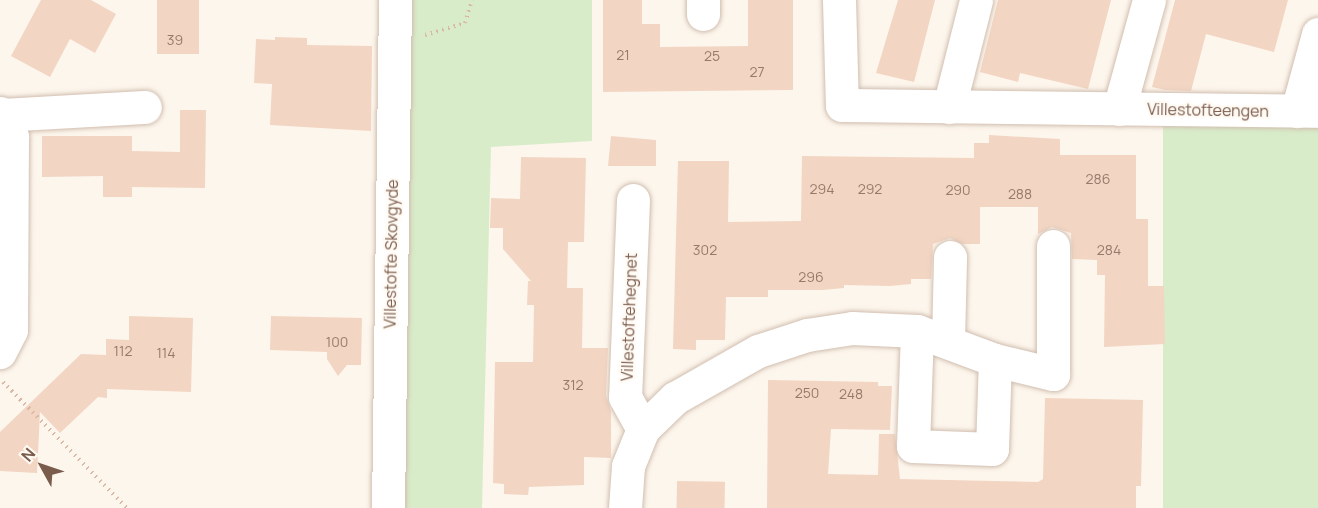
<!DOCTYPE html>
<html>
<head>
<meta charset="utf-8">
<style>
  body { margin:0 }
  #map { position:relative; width:1318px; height:508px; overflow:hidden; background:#fdf6ec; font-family:Manrope,sans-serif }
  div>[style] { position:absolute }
  .green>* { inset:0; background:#d8ecc9; transform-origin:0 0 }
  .building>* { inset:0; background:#f3d5c3; transform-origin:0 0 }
  .path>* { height:4px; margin-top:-2px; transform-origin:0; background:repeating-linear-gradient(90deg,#d9b8a5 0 1.5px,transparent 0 6px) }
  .roads { filter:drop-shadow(0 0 2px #d1beb0) drop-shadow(0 0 2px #d1beb0) }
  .minor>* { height:33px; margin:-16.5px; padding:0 16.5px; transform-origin:16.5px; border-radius:16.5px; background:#fff }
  span { translate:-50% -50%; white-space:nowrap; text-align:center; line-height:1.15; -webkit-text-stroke:4.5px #fffaf3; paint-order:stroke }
  .number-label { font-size:14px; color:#987a6a }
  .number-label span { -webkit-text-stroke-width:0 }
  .street-label { font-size:16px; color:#7a5c4d }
  .north { position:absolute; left:12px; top:436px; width:60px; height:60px; -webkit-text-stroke:4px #fffaf3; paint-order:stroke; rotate:310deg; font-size:16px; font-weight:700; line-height:24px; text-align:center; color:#7a5c4d }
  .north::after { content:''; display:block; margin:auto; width:21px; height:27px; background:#7a5c4d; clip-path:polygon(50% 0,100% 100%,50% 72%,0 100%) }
</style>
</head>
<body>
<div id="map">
  <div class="green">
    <i style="clip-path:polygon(407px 0,592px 0,592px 141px,491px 147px,482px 508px,397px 508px)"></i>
    <i style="left:1318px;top:122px;width:386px;height:155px;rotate:90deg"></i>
  </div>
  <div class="building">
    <i style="clip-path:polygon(41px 0,91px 0,116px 14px,95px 53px,70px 39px,50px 77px,11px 56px)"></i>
    <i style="left:157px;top:0;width:42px;height:54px"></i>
    <i style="clip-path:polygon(603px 0,642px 0,642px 24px,660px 24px,660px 47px,748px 46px,748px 0,793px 0,793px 90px,603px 92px)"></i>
    <i style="clip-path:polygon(898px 0,935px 0,914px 82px,876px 73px)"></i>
    <i style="clip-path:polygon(998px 0,1111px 0,1088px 89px,1020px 73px,1018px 82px,980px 72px)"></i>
    <i style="clip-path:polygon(1175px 0,1288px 0,1274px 52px,1206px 34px,1191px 91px,1165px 90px,1152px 87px)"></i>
    <i style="clip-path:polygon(275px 37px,307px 38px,307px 45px,372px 46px,371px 131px,270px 125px,272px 84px,254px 83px,256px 39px,275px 40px)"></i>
    <i style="clip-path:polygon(180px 110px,206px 110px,205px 188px,132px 187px,132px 197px,103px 197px,103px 176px,42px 177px,42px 136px,132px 136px,132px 151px,180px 152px)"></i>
    <i style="clip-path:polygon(989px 135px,1060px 139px,1060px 155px,1136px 155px,1136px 219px,1148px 219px,1148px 286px,1164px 286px,1165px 344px,1104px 347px,1105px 275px,1097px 275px,1097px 260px,1072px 259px,1071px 233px,1052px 227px,1038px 234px,1038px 207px,980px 207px,980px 244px,962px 244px,950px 238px,933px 244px,931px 279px,911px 279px,911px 284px,890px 286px,844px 285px,844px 288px,823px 290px,768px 290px,768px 297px,726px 297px,725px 340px,696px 340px,696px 350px,673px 349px,678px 161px,729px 161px,728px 222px,801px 221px,802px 156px,974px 158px,974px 143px,989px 143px)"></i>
    <i style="clip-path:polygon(611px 136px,656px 140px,656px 166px,608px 166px)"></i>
    <i style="clip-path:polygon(521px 157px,586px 158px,584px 242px,568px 242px,567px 288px,583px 288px,582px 348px,608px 348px,606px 396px,611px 411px,611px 458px,584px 457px,584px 485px,529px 487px,528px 495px,504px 494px,504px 484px,493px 483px,495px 362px,533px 362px,534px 305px,527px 305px,528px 281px,531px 281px,503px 249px,503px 228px,490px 228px,491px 198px,520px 199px)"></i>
    <i style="clip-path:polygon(129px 316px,193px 318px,191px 392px,107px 389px,107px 398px,98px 397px,60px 433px,40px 412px,37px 473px,0 471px,0 432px,81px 354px,106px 355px,106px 339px,129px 340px)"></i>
    <i style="clip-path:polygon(271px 316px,362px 318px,361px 365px,347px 365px,338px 376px,327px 359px,327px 352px,270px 350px)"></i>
    <i style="clip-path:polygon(768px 380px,878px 382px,878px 386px,892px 386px,890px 430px,831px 429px,828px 474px,878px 475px,879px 434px,895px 434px,900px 479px,1038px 482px,1043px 479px,1045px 398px,1143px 400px,1141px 486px,1136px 486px,1136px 508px,767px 508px)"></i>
    <i style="left:677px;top:481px;width:48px;height:27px;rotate:1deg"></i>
  </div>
  <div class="path">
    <i style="left:425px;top:35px;width:42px;rotate:-16.7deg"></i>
    <i style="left:465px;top:23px;width:24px;rotate:-73deg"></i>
    <i style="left:3px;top:382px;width:177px;rotate:45.5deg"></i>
  </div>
  <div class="roads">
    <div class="minor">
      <i style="left:703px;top:0;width:14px;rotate:90deg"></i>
      <i style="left:839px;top:0;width:105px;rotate:88.4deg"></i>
      <i style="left:842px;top:105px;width:476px;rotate:0.7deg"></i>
      <i style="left:949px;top:107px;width:110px;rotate:-75.8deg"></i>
      <i style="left:1119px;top:109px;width:113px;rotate:-74.6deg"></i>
      <i style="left:1297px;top:111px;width:80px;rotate:-74.7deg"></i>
      <i style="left:0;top:113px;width:27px;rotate:63deg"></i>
      <i style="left:12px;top:137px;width:193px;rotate:90.3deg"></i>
      <i style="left:11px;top:330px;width:25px;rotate:117deg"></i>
      <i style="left:1px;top:115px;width:144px;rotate:-3.2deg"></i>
      <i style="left:633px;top:200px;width:197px;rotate:92.3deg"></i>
      <i style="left:625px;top:397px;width:37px;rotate:61deg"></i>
      <i style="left:917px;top:331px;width:115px;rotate:92deg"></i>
      <i style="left:913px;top:446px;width:79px;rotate:2.2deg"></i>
      <i style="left:992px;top:449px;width:89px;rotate:-88.1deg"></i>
      <i style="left:948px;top:341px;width:84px;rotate:-88.6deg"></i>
      <i style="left:388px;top:508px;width:508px;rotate:-89.21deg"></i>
      <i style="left:625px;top:508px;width:42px;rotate:-85.9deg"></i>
      <i style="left:628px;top:466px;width:40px;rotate:-68deg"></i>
      <i style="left:643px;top:429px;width:45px;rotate:-44.1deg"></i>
      <i style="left:675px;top:398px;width:95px;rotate:-29.5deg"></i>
      <i style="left:758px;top:351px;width:52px;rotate:-18.1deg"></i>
      <i style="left:807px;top:335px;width:46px;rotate:-8.8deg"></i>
      <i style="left:852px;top:328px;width:65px;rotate:2.6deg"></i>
      <i style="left:917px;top:331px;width:83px;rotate:20.4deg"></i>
      <i style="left:995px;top:360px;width:60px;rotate:13.6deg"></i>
      <i style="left:1053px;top:374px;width:128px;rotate:-90deg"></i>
    </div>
  </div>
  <div class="number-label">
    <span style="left:175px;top:40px">39</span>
    <span style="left:623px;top:55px">21</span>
    <span style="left:712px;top:56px">25</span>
    <span style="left:757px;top:72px">27</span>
    <span style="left:1098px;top:179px">286</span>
    <span style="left:822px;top:189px">294</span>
    <span style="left:870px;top:189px">292</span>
    <span style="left:958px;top:190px">290</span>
    <span style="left:1020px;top:194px">288</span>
    <span style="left:705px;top:250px">302</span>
    <span style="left:1109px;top:250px">284</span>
    <span style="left:811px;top:277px">296</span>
    <span style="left:337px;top:342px">100</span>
    <span style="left:123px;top:351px">112</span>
    <span style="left:166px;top:353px">114</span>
    <span style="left:573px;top:385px">312</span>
    <span style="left:807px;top:393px">250</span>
    <span style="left:851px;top:394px">248</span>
  </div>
  <div class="street-label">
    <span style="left:1208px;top:110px;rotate:1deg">Villestofteengen</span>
    <span style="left:391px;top:254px;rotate:-89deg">Villestofte Skovgyde</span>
    <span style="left:629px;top:317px;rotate:-88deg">Villestoftehegnet</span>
  </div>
  <div class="north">N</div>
</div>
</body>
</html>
